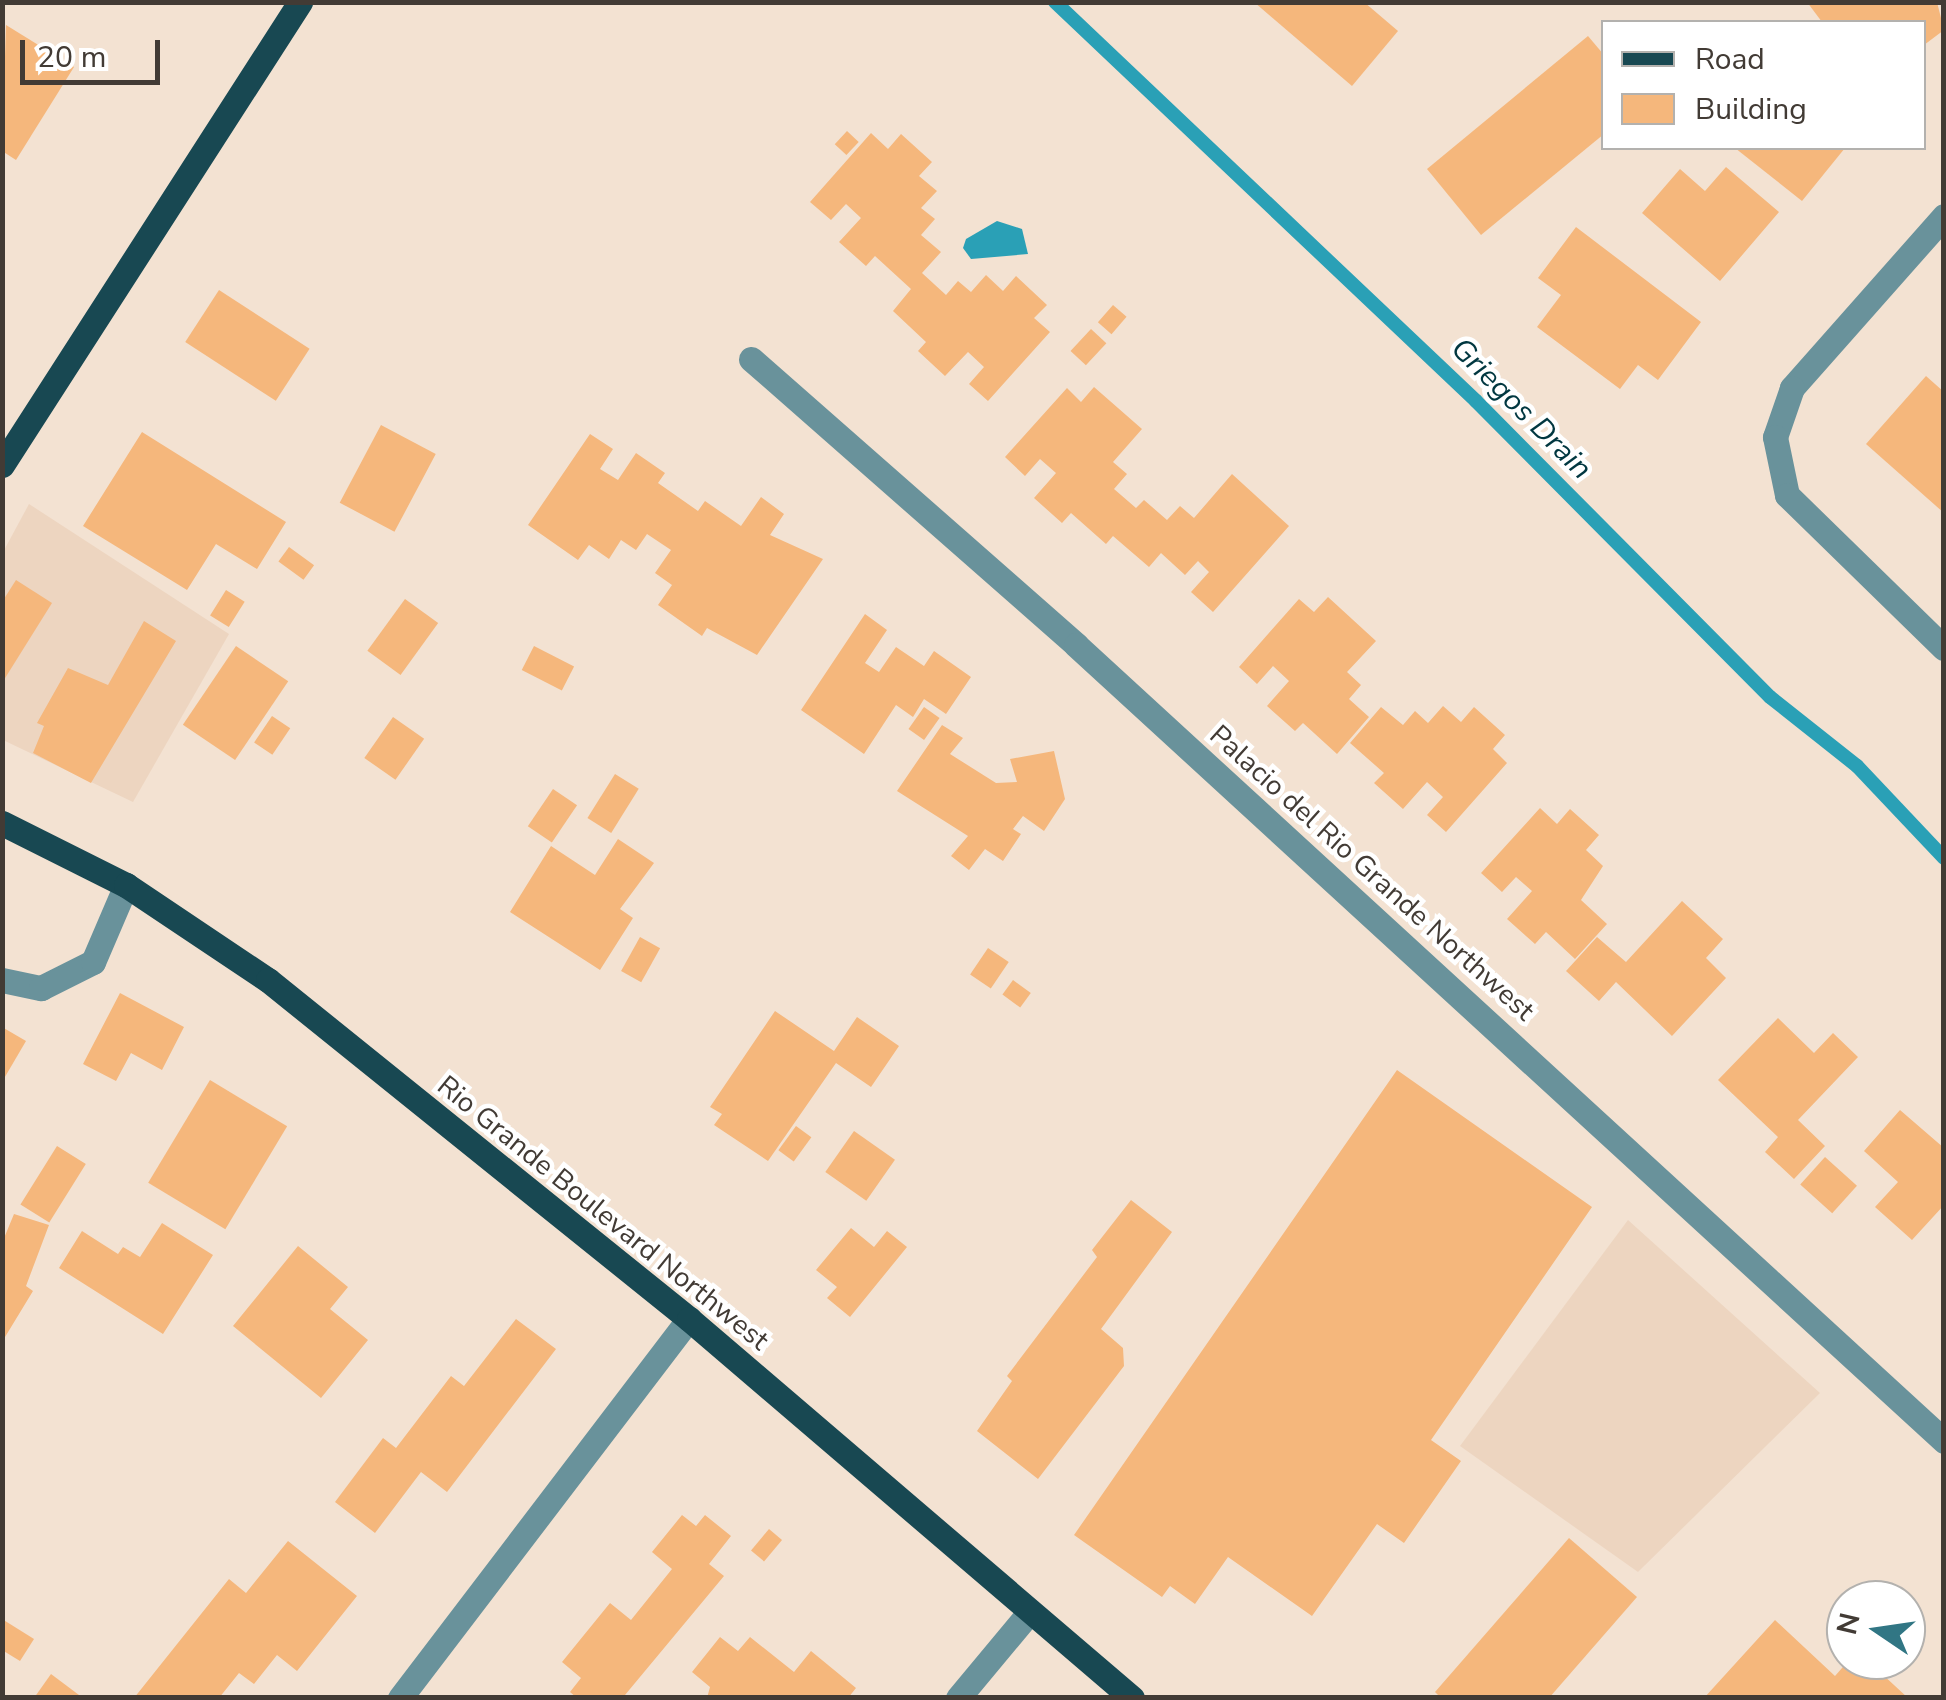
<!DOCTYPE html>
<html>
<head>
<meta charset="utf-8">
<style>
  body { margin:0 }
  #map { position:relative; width:1946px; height:1700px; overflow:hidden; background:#f3e2d2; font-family:"Nunito Sans",sans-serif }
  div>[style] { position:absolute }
  .built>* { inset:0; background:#edd5c0 }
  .water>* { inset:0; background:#2aa0b6 }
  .stream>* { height:14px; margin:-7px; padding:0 7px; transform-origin:7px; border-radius:7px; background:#2aa0b6 }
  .building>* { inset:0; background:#f5b77c; transform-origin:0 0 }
  .minor>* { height:25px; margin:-12.5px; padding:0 12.5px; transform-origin:12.5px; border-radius:12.5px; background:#69929b }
  .major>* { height:25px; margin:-12.5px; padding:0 12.5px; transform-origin:12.5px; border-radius:12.5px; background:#184852 }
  span { translate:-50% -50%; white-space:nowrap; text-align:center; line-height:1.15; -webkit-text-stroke:9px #fff; paint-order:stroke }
  .street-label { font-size:28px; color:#423b35 }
  .water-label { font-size:30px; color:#013740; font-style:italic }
  .frame { position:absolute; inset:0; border:5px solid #423b35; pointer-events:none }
  .legend { position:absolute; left:1601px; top:20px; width:325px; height:130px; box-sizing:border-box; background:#fff; border:2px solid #b3b1ae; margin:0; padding:12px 18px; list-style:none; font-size:30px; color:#423b35 }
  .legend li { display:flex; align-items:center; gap:20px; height:50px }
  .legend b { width:50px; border:2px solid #b3b1ae }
  .north { position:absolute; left:1826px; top:1580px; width:100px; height:100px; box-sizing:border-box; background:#fff; border:2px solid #b3b1ae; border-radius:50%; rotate:283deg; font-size:28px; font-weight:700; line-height:40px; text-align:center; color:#423b35 }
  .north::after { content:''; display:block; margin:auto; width:35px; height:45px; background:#317684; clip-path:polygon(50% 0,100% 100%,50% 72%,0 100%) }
  .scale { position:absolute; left:20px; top:40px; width:140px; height:45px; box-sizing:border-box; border:5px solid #423b35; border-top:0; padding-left:12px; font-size:30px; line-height:35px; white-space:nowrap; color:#423b35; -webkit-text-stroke:8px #fff; paint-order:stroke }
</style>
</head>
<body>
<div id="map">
  <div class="built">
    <i style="clip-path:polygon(29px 504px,229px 634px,133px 802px,3px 740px,2px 554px)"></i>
    <i style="clip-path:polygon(1628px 1220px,1820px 1393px,1638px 1572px,1460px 1446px)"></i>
  </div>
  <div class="water">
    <i style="clip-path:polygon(997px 221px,1022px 229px,1028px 254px,971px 259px,963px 248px,966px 239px)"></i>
  </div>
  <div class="stream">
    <i style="left:1055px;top:2px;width:580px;rotate:43.46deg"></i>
    <i style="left:1476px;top:401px;width:417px;rotate:45.2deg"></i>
    <i style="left:1770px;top:697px;width:111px;rotate:38.4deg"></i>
    <i style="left:1857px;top:766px;width:127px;rotate:46.6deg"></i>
  </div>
  <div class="building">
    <i style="clip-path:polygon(1254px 2px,1364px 2px,1398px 31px,1352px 86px)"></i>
    <i style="clip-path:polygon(1807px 2px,1937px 2px,1944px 30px,1924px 45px,1924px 22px,1822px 22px)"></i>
    <i style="clip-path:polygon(6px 25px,74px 67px,16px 160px,2px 151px)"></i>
    <i style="clip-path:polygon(1588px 36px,1604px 55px,1604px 134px,1481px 235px,1427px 169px)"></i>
    <i style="left:847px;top:131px;width:16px;height:18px;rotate:43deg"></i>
    <i style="clip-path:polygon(871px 133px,888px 149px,901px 134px,932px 162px,919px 176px,937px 191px,921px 208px,935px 219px,921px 235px,941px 252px,922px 273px,946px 295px,958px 281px,971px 292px,986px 275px,1003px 291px,1016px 276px,1047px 305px,1034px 318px,1050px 332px,988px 401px,969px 384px,984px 367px,968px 352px,945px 376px,918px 351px,926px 342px,893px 311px,911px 289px,875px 256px,866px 266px,839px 242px,861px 218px,846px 204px,831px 220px,810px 202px)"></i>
    <i style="clip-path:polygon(1735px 148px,1845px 148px,1802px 201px)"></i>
    <i style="clip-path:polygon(1726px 167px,1779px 212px,1720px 281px,1642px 213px,1680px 169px,1705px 191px)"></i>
    <i style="clip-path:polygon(1576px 227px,1701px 322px,1658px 380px,1638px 365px,1620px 389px,1537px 327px,1561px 295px,1538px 278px)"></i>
    <i style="left:219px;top:290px;width:108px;height:62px;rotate:33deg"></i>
    <i style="left:1113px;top:305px;width:18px;height:23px;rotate:41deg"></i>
    <i style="left:1091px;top:329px;width:21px;height:30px;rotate:43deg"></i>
    <i style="clip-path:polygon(1926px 376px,1944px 392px,1944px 513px,1866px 444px)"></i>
    <i style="clip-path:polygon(1094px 387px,1142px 429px,1113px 462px,1127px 474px,1114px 489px,1136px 508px,1144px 500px,1167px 520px,1180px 506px,1194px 518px,1232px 474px,1289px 526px,1213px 612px,1191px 592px,1209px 572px,1198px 561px,1185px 575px,1161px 553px,1149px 567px,1113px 536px,1106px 544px,1071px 513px,1062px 523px,1034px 498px,1056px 473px,1040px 459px,1025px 476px,1005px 457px,1067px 388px,1081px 402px)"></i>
    <i style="left:381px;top:425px;width:62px;height:88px;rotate:28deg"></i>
    <i style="clip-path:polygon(142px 432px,286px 522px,257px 569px,216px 544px,187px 590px,83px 526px)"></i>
    <i style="clip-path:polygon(590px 434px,613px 449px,600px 469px,618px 480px,636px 453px,665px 473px,658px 483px,698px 511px,705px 501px,741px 526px,761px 497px,784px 514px,770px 535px,823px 559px,757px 655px,707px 628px,702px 636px,658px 605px,672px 585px,655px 573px,671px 550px,647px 534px,636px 550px,621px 540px,609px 559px,589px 545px,578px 560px,528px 525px)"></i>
    <i style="left:289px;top:547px;width:31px;height:18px;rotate:36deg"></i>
    <i style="clip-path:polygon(16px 580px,52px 603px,2px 683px,2px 602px)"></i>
    <i style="left:226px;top:590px;width:22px;height:30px;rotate:32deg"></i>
    <i style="clip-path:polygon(1328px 597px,1376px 641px,1347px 672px,1361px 685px,1349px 699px,1369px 717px,1337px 754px,1303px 723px,1295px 731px,1267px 706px,1289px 681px,1273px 666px,1257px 684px,1239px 667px,1299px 599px,1314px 612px)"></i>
    <i style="left:405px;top:599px;width:41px;height:64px;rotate:36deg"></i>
    <i style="clip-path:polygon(865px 614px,887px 630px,865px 663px,879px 672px,896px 647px,924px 666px,934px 651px,971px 677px,946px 714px,924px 699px,913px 717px,896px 705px,864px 754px,801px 710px)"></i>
    <i style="clip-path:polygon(144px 621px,176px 641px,91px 783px,33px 753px,44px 726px,37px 723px,68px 668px,108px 685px)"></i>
    <i style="left:236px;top:646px;width:63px;height:95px;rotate:34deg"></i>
    <i style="left:534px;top:646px;width:45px;height:27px;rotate:27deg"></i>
    <i style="clip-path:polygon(1443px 706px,1461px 722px,1474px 707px,1505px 735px,1493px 749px,1507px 763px,1446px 832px,1427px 815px,1443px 797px,1427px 782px,1403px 809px,1374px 783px,1384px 773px,1350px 743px,1381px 707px,1403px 725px,1415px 711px,1428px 723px)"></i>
    <i style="left:924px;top:707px;width:19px;height:27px;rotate:35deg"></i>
    <i style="left:272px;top:716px;width:22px;height:32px;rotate:34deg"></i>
    <i style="left:393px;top:717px;width:38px;height:50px;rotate:35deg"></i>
    <i style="clip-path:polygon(942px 725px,963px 738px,950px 754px,996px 783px,1017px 782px,1010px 759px,1054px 751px,1065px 799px,1044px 831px,1023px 816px,1013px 829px,1021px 834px,1003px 861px,985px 849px,969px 870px,951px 856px,968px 836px,897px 791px)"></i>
    <i style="left:615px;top:774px;width:28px;height:52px;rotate:32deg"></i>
    <i style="left:553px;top:789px;width:29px;height:45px;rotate:34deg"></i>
    <i style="clip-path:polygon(1540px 808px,1557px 824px,1570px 809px,1599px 835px,1586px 850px,1603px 866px,1581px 900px,1607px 924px,1575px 959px,1546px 932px,1535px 944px,1507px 919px,1532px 891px,1516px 877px,1502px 892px,1481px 873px)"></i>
    <i style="clip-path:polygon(618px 839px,654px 863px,620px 909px,633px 918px,600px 970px,510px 912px,551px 846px,595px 875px)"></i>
    <i style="clip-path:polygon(1682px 901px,1723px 939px,1706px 958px,1726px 978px,1672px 1036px,1616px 982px,1599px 1001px,1566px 971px,1597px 937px,1626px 962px)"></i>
    <i style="left:640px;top:937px;width:23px;height:39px;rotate:29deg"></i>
    <i style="left:988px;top:948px;width:25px;height:32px;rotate:34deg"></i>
    <i style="left:1013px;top:980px;width:22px;height:18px;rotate:36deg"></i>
    <i style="clip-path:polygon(120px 993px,184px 1027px,162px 1070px,131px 1053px,116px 1081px,83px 1064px)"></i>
    <i style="clip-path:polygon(775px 1011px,834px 1051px,857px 1017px,899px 1046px,871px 1087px,836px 1063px,768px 1161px,714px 1125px,722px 1114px,710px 1107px)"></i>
    <i style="clip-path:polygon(1778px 1018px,1814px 1053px,1833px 1033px,1858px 1057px,1798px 1120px,1825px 1146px,1794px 1179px,1765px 1152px,1778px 1137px,1718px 1080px)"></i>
    <i style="clip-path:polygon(2px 1027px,26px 1041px,2px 1082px)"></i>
    <i style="clip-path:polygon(1397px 1070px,1592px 1207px,1431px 1440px,1461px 1461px,1404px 1543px,1377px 1524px,1312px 1616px,1228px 1557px,1195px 1604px,1170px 1586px,1162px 1597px,1074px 1535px)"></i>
    <i style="left:210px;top:1080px;width:90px;height:120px;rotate:31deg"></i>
    <i style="clip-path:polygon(1900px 1110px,1944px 1148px,1944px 1205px,1912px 1240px,1875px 1207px,1898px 1182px,1864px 1151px)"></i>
    <i style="left:796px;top:1126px;width:19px;height:30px;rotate:36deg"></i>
    <i style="left:854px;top:1131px;width:50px;height:50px;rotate:35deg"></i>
    <i style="left:57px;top:1146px;width:34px;height:69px;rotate:32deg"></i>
    <i style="left:1825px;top:1157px;width:43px;height:37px;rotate:42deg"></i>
    <i style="clip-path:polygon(1131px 1200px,1172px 1232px,1101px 1329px,1123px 1348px,1124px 1366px,1038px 1479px,977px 1431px,1012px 1381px,1007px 1376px,1097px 1257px,1092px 1250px)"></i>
    <i style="clip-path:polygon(14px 1214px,49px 1225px,26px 1286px,33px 1291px,2px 1342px,2px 1243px)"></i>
    <i style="clip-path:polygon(162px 1223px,213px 1255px,163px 1334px,59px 1268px,82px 1231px,118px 1254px,123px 1247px,140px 1257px)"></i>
    <i style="clip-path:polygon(851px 1228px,874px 1247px,887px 1231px,907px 1247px,850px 1317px,827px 1298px,837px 1287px,816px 1270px)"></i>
    <i style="clip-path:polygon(298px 1246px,348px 1287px,330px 1309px,368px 1340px,321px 1398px,233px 1326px)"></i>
    <i style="clip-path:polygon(516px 1319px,556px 1349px,447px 1492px,421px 1472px,375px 1533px,335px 1502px,383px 1438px,396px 1448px,451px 1376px,464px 1386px)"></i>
    <i style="clip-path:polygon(682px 1515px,696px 1526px,705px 1515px,731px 1536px,709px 1564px,724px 1576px,625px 1695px,577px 1698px,570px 1692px,581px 1678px,562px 1662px,610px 1603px,631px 1620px,672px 1569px,652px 1552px)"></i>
    <i style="left:769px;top:1529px;width:17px;height:28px;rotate:40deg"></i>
    <i style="clip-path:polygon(1569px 1538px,1637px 1597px,1549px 1698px,1441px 1698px,1435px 1692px)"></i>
    <i style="clip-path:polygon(288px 1541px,357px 1596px,297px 1671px,277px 1655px,254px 1684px,239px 1673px,219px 1698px,134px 1698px,229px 1579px,246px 1593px)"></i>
    <i style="clip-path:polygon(2px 1619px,34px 1639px,20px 1661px,2px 1650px)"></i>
    <i style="clip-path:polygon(1775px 1620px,1835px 1676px,1849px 1660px,1867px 1660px,1908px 1698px,1704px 1698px)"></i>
    <i style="clip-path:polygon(720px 1637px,738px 1651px,750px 1637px,794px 1672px,811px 1651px,856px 1688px,848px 1698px,707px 1698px,710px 1687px,692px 1672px)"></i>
    <i style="clip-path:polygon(51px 1674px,83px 1698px,34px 1698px)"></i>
  </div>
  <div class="minor">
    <i style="left:1944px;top:216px;width:230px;rotate:131.5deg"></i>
    <i style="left:1792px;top:388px;width:52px;rotate:109.1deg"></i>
    <i style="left:1775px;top:437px;width:59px;rotate:78.3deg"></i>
    <i style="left:1787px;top:495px;width:219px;rotate:44.3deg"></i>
    <i style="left:751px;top:359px;width:433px;rotate:41.3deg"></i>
    <i style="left:1076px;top:645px;width:1178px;rotate:42.52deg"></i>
    <i style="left:2px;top:980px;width:40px;rotate:12deg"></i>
    <i style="left:41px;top:988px;width:58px;rotate:-26.6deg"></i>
    <i style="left:93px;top:962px;width:84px;rotate:-66.8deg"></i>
    <i style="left:400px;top:1698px;width:477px;rotate:-52.7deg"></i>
    <i style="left:958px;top:1698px;width:109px;rotate:-50.2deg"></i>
  </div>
  <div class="major">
    <i style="left:2px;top:465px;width:551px;rotate:-57.23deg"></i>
    <i style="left:2px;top:823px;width:139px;rotate:26.6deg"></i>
    <i style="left:126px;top:885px;width:171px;rotate:33.8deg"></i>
    <i style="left:268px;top:980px;width:541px;rotate:38.84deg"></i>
    <i style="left:689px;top:1319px;width:583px;rotate:40.55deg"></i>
  </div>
  <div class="street-label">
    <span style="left:1372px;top:873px;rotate:42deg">Palacio del Rio Grande Northwest</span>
    <span style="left:603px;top:1213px;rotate:39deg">Rio Grande Boulevard Northwest</span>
  </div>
  <div class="water-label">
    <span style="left:1521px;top:409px;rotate:45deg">Griegos Drain</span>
  </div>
  <div class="frame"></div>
  <ul class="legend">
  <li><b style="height:12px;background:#184852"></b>Road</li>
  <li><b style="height:28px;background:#f5b77c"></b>Building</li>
  </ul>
  <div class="north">N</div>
  <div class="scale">20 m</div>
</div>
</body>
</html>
